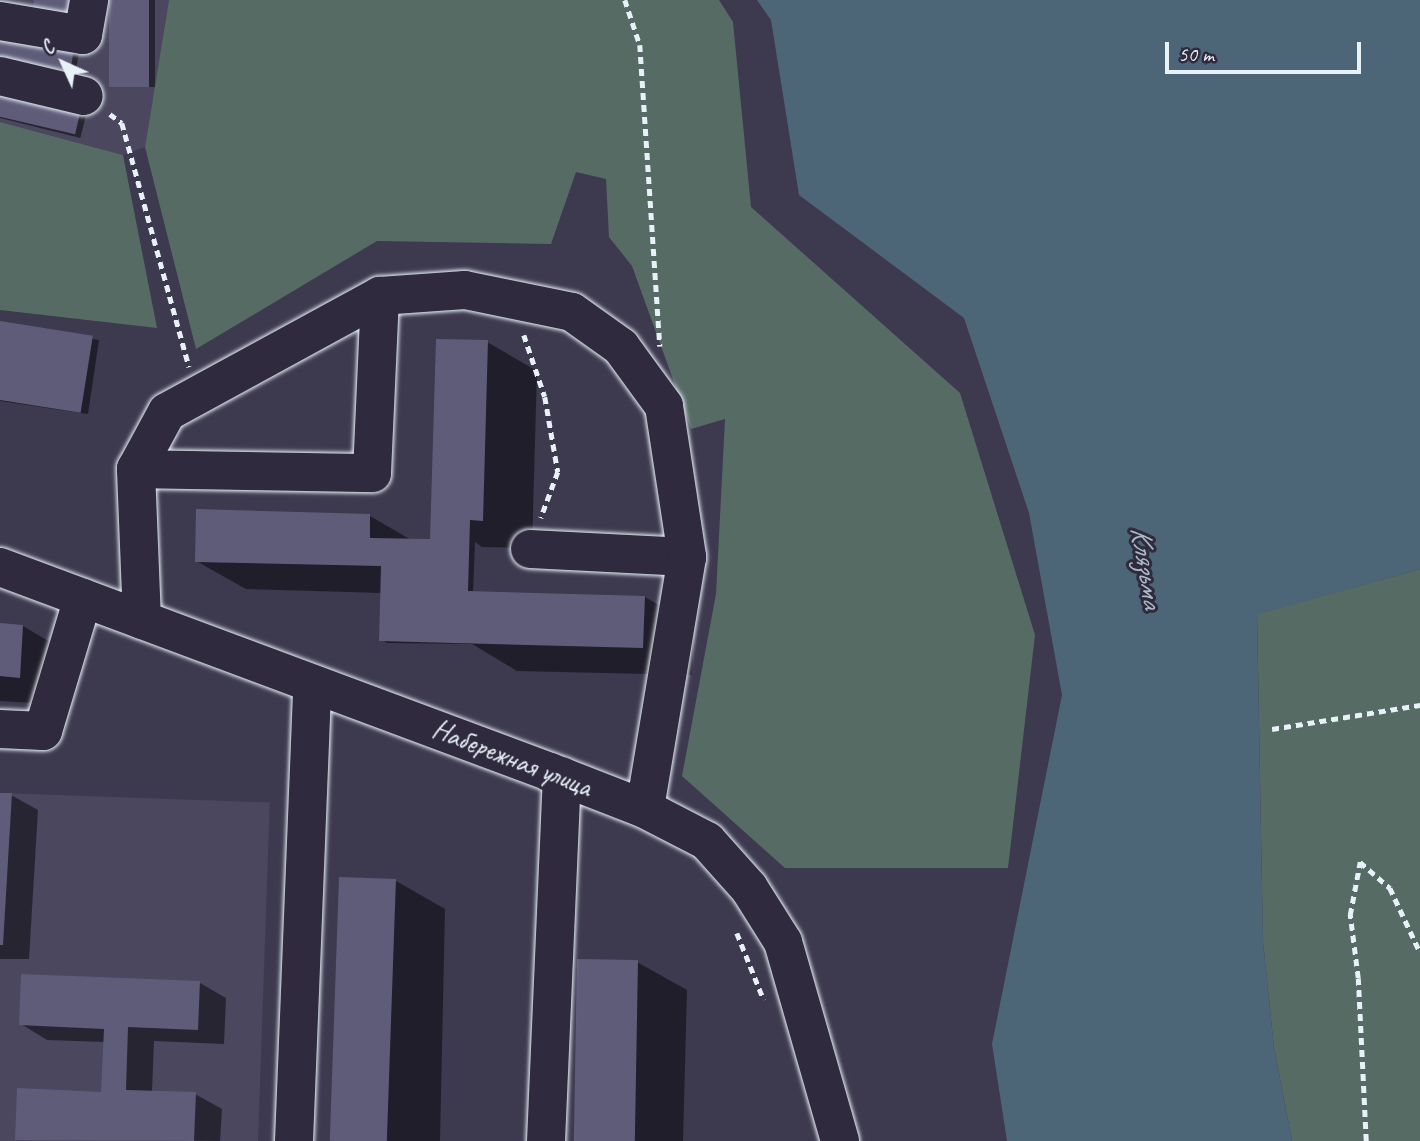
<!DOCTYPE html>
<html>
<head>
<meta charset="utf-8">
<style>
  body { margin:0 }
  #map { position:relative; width:1420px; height:1141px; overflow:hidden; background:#3d394f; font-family:Caveat,sans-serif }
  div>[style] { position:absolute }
  .built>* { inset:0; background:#4a475f; transform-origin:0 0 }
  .green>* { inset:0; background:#576b65 }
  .water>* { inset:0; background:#4d6677 }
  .shadow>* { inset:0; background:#0007; transform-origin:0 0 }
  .building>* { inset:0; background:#5f5c7a; transform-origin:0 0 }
  .path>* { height:4.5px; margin-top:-2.25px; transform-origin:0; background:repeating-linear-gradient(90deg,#e8f1f8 0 7px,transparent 0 12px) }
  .roads { filter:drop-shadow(0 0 2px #e8f1f8) drop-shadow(0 0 2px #e8f1f8) }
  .minor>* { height:38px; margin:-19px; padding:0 19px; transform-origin:19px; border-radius:19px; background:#2f2a3d }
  span { translate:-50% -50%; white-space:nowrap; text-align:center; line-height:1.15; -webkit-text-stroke:6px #2f2a3d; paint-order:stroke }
  .street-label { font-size:28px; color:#e8f1f8 }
  .water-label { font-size:30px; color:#aab9c4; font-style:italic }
  .north { position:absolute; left:28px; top:28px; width:70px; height:70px; -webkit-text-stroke:5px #2f2a3d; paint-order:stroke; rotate:315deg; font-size:19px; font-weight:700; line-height:28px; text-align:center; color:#e8f1f8 }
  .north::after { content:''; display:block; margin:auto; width:24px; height:32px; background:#e8f1f8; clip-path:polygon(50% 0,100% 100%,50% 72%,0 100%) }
  .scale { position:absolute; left:1165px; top:42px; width:196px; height:32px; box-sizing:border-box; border:4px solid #e8f1f8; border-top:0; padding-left:9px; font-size:21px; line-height:24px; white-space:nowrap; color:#e8f1f8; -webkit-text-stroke:5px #2f2a3d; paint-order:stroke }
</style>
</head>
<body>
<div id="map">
  <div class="built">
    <i style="clip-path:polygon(0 0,169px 0,145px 147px,123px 155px,0 122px)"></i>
    <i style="left:0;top:793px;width:270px;height:348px;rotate:2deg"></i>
  </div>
  <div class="green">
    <i style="clip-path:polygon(169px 0,719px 0,733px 22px,751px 207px,960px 393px,1035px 635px,1008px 868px,785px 868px,682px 776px,716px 594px,725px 419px,691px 429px,632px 266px,609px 237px,606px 179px,576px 172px,551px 244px,377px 241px,196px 349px,145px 147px)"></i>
    <i style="clip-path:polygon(0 122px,123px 155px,157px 328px,0 310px)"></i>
    <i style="clip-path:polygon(1420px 569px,1420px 1141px,1292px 1141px,1274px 1048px,1263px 942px,1257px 614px)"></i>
  </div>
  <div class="water">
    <i style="clip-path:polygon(757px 0,1420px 0,1420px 569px,1257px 615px,1263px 942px,1274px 1048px,1292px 1141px,1007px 1141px,992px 1044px,1062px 695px,1029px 513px,964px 318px,799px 195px,771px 20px)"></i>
  </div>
  <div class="shadow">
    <i style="left:111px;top:0;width:44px;height:87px"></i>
    <i style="clip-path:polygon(0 37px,79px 53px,75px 74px,0 61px)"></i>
    <i style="left:0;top:88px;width:90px;height:29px;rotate:14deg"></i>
    <i style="clip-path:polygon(0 323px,99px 340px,88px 414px,0 401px)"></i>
    <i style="clip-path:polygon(487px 342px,537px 371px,532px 548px,482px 547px,475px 542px,473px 593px,645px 597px,694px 626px,692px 675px,517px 671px,472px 644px,387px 643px,381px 640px,382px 593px,246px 589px,196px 561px,370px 516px,413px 541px,432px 541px)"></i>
    <i style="clip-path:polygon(0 625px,23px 626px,72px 655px,69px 705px,0 701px)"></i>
    <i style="clip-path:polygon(0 795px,11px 795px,38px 810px,29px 959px,0 959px)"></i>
    <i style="clip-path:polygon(396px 881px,445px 909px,440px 1141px,334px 1141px)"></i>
    <i style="clip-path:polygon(637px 962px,687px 990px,683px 1141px,574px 1141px)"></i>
    <i style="clip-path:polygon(200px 983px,226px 998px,224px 1044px,154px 1041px,152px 1092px,195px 1094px,222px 1109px,220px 1141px,17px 1139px,103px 1093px,105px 1042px,47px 1040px,21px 1024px)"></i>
  </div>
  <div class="building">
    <i style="clip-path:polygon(34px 0,74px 0,70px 21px,32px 14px)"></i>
    <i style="left:109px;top:0;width:40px;height:87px"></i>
    <i style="left:0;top:36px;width:75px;height:24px;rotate:9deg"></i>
    <i style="left:0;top:86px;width:84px;height:30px;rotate:13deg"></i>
    <i style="left:0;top:321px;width:94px;height:78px;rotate:9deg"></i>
    <i style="clip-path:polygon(436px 339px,488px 340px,483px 521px,470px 520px,468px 591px,645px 596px,643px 648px,379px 641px,381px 566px,195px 562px,196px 509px,370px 514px,370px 538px,430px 539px)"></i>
    <i style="clip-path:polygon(0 623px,23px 625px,20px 678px,0 676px)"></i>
    <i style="clip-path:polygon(0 793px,12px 793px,3px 945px,0 945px)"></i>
    <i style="left:339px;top:877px;width:57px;height:264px;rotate:2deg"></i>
    <i style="left:577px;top:959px;width:61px;height:182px;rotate:1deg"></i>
    <i style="clip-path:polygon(21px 974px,200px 981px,198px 1030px,128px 1027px,126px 1090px,196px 1092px,194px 1141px,15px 1140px,17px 1088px,101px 1092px,104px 1029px,19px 1025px)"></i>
  </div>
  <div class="path">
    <i style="left:625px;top:0;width:47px;rotate:71.6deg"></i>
    <i style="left:640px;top:45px;width:302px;rotate:86.2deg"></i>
    <i style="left:110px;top:114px;width:15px;rotate:37deg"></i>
    <i style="left:122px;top:123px;width:253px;rotate:74.6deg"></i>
    <i style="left:524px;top:335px;width:65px;rotate:71.3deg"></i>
    <i style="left:545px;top:397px;width:76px;rotate:80.2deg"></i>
    <i style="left:558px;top:472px;width:49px;rotate:110.3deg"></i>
    <i style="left:1272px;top:729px;width:150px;rotate:-9.2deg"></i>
    <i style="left:737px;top:933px;width:72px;rotate:68.1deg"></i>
    <i style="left:1366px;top:1141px;width:163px;rotate:-92.8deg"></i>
    <i style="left:1358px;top:978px;width:64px;rotate:-97.2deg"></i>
    <i style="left:1350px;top:915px;width:54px;rotate:-79.3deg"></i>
    <i style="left:1360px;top:862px;width:40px;rotate:41deg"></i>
    <i style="left:1390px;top:888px;width:71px;rotate:64.9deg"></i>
  </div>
  <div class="roads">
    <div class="minor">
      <i style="left:0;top:21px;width:84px;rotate:9.6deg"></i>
      <i style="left:83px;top:35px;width:36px;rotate:-80deg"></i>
      <i style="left:0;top:76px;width:86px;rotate:13.4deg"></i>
      <i style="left:136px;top:469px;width:236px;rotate:1deg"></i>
      <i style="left:372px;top:473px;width:177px;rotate:-87.4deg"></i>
      <i style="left:530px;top:549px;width:157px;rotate:2.9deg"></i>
      <i style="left:0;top:567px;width:587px;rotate:20.44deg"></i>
      <i style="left:550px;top:772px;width:102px;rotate:21.3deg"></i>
      <i style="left:645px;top:809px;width:70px;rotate:27.3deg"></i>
      <i style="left:707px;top:841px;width:63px;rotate:48.2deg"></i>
      <i style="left:749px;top:888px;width:64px;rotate:57.8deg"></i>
      <i style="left:783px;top:942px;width:207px;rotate:74deg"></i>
      <i style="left:142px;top:620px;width:151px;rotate:-92.3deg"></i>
      <i style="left:136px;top:469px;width:65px;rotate:-61.5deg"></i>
      <i style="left:167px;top:412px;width:243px;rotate:-28.6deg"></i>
      <i style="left:380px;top:296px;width:85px;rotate:-4deg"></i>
      <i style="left:465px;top:290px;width:109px;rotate:11.6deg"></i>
      <i style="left:572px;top:312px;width:60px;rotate:35.5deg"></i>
      <i style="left:621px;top:347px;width:73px;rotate:53.9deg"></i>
      <i style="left:664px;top:406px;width:153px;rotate:81.3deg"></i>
      <i style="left:687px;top:557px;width:255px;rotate:99.5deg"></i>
      <i style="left:0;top:729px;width:43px;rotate:2.7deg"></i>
      <i style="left:43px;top:731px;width:139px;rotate:-73.3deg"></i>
      <i style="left:294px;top:1141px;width:456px;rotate:-87.7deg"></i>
      <i style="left:546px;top:1141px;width:365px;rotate:-87.5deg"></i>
    </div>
  </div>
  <div class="street-label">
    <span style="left:512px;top:758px;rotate:21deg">Набережная улица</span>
  </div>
  <div class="water-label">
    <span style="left:1147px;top:567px;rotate:81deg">Клязьма</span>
  </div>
  <div class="north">С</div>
  <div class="scale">50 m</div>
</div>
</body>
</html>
